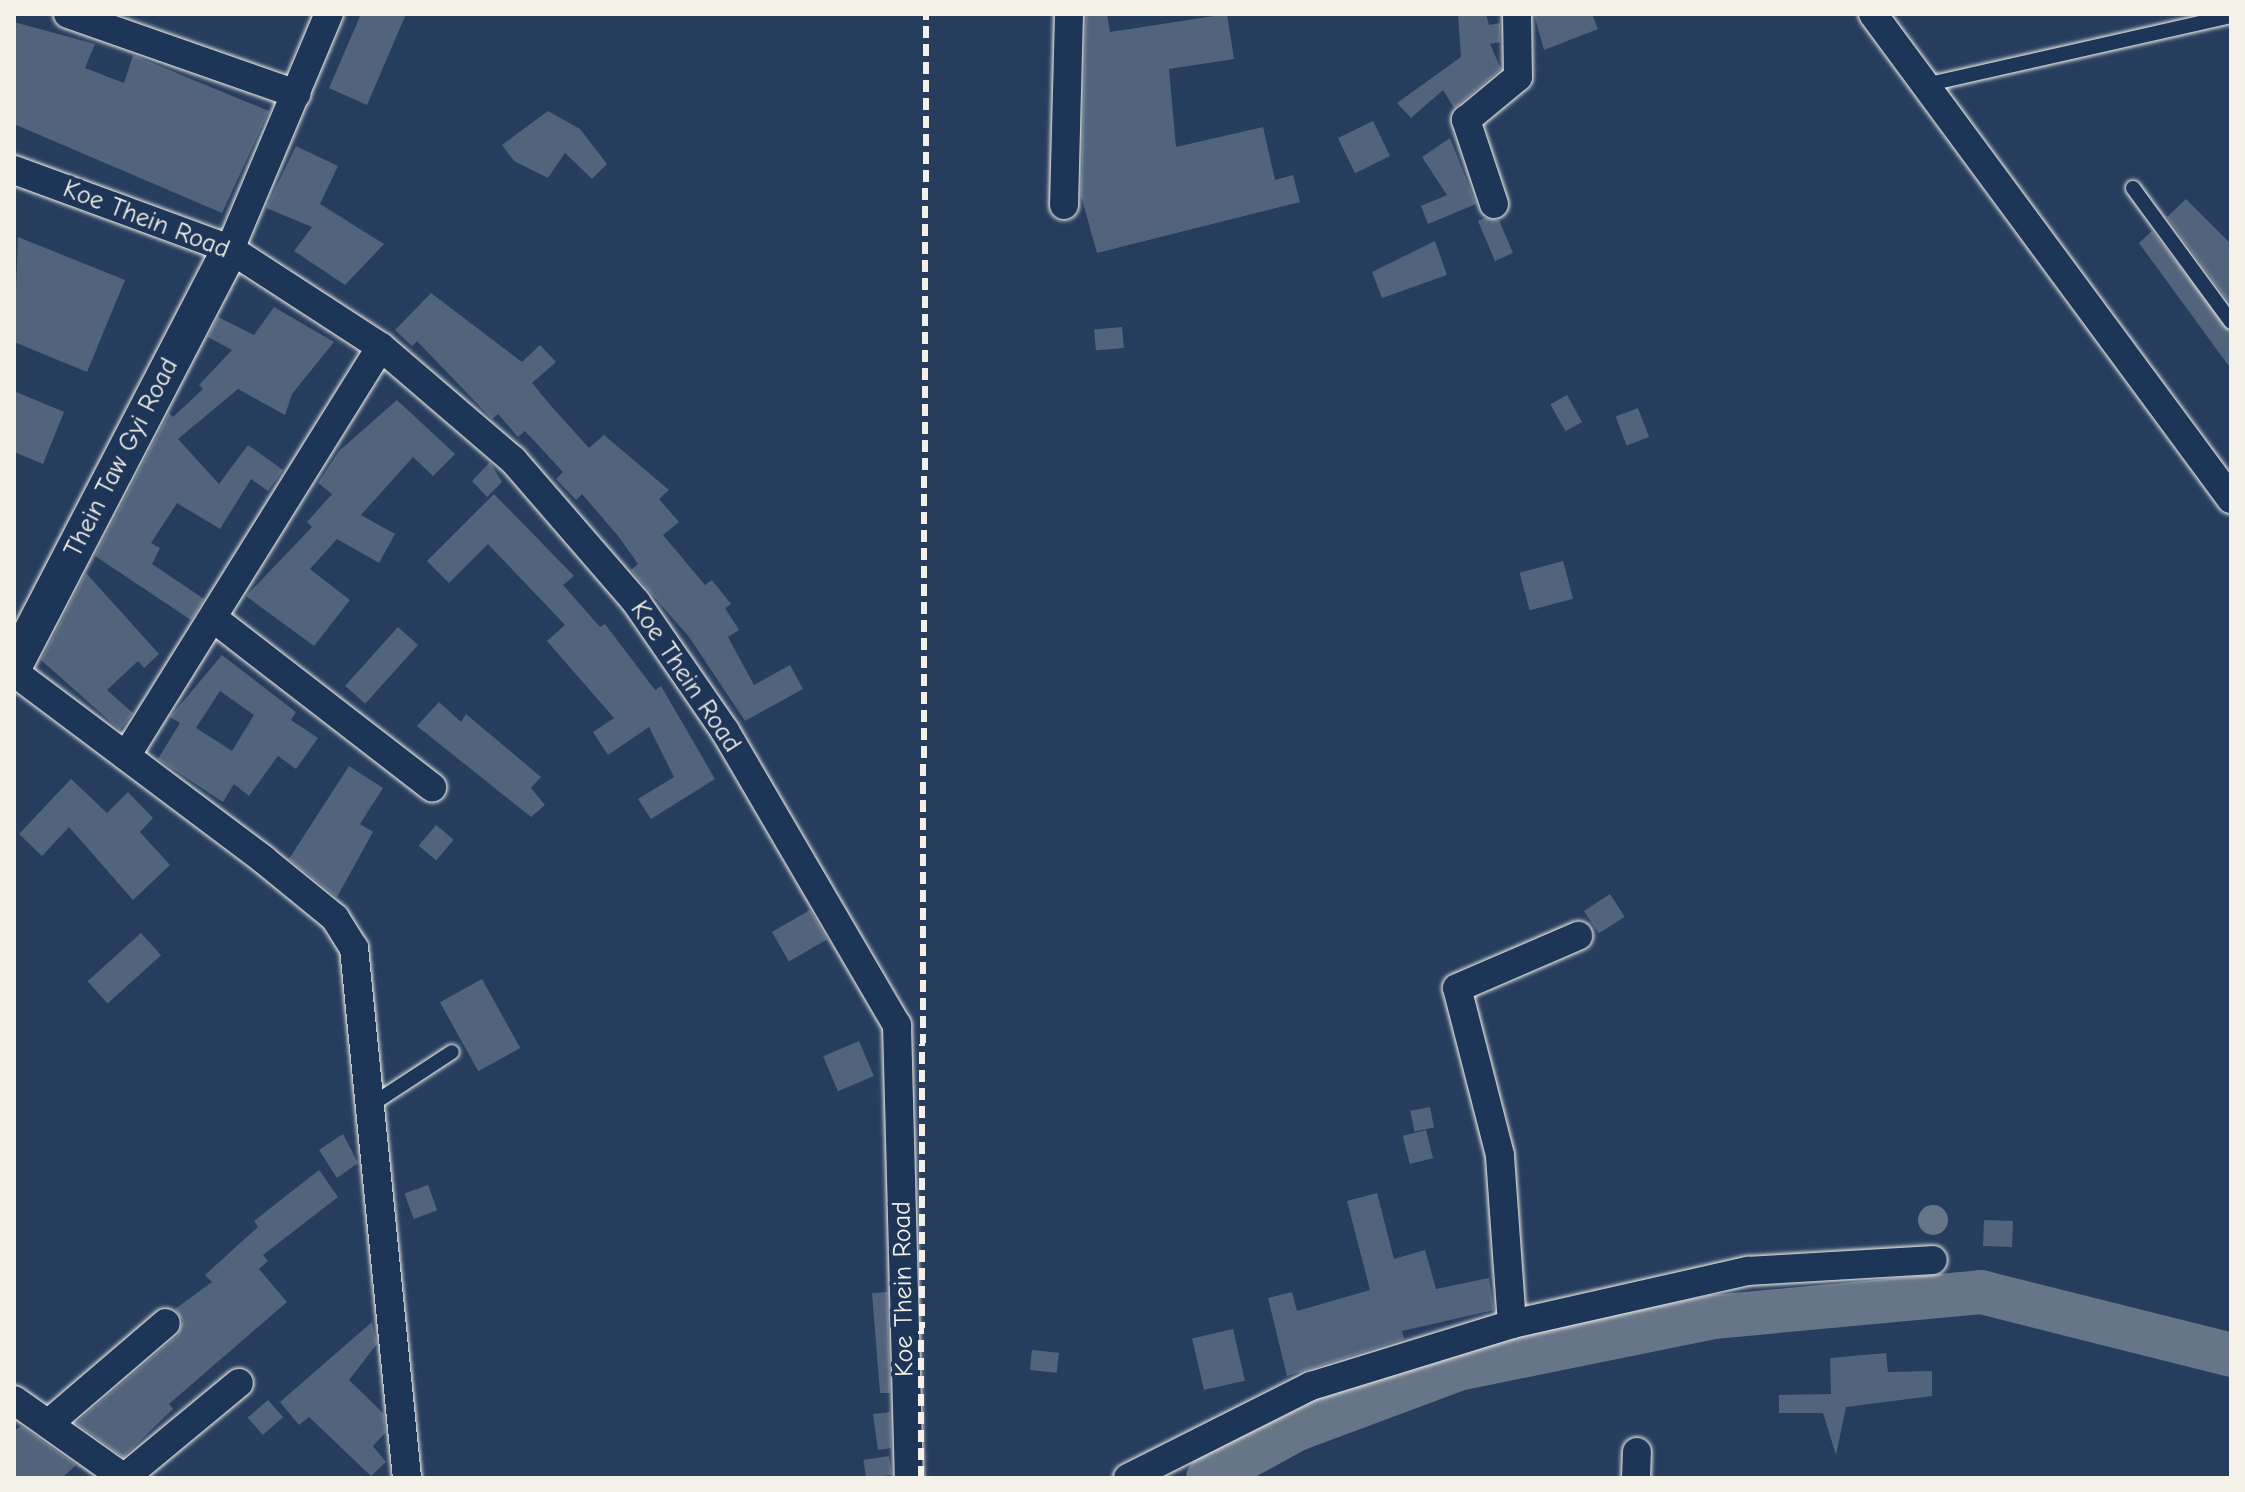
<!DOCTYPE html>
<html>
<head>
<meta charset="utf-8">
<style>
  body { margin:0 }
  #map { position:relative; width:2245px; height:1492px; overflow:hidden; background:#263d5d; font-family:"Comic Neue",sans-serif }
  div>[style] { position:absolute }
  .water>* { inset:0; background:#677588 }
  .round { border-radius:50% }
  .river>* { height:44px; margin:-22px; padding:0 22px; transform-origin:22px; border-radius:22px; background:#677588 }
  .building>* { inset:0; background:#52647b; transform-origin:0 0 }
  .roads { filter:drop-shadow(0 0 2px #f4f1e8) drop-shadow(0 0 2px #f4f1e8) }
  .service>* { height:14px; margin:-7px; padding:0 7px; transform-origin:7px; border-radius:7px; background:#1d3557 }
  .minor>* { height:28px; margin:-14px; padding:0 14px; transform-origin:14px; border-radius:14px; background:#1d3557 }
  .tertiary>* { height:36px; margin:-18px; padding:0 18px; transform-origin:18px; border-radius:18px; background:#1d3557 }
  .rail>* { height:6px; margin-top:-3px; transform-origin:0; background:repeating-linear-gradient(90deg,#f4f1e8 0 12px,transparent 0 18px) }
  span { translate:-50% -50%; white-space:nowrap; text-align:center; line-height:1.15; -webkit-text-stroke:8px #1d3557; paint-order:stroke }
  .street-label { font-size:26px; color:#f4f1e8 }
  .frame { position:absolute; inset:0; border:16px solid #f4f1e8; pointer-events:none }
</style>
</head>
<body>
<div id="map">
  <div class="water">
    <i class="round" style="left:1918px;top:1205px;width:30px;height:30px"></i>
  </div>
  <div class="river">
    <i style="left:1208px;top:1478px;width:99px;rotate:-28.9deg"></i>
    <i style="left:1295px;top:1430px;width:174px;rotate:-20.5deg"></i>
    <i style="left:1458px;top:1369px;width:260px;rotate:-11.5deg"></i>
    <i style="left:1713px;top:1317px;width:269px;rotate:-5.3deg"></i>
    <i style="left:1981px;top:1292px;width:258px;rotate:14.1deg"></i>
  </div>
  <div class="building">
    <i style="clip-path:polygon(361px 14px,406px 14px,367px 105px,329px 88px)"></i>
    <i style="clip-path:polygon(1086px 14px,1107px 14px,1110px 32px,1227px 14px,1234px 59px,1169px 69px,1176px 147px,1263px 127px,1275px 180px,1293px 175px,1300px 202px,1097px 253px,1081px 196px)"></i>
    <i style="clip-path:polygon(1458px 14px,1486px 14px,1489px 25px,1500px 23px,1500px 42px,1490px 44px,1501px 69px,1454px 108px,1443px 90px,1411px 118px,1397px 103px,1461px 57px)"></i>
    <i style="clip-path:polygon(1534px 14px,1592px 14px,1598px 29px,1544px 50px)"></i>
    <i style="clip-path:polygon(14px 22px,95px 44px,85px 68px,124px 83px,133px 55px,269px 111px,222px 213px,14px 124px)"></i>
    <i style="clip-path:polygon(548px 111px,580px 129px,607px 164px,592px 179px,565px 153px,548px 178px,514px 161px,502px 145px)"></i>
    <i style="left:1373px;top:121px;width:39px;height:39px;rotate:64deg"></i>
    <i style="clip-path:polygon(1450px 138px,1476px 204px,1428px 224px,1421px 206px,1447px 195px,1422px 157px)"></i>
    <i style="clip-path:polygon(296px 146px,338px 166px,320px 204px,384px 244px,345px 285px,294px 251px,312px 227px,266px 208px)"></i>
    <i style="clip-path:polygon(2186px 199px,2231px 244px,2231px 305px,2167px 217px)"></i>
    <i style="clip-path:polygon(1485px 218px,1499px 220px,1513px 253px,1495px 261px,1478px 221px)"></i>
    <i style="clip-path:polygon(2152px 231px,2231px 332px,2231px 369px,2139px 243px)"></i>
    <i style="clip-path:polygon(18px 237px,125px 280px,87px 372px,14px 342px)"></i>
    <i style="clip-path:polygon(1435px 241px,1447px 275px,1382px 298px,1372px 272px)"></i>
    <i style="clip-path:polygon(431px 293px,522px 362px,540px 345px,556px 362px,532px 383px,552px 407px,589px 448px,604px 435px,669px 490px,659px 499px,679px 522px,663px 535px,705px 585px,712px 580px,731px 604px,725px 608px,739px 630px,728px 637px,754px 685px,790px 665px,803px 689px,745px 721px,689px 637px,631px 570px,638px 564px,619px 537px,582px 494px,576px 500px,556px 479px,563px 472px,525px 431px,518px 437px,498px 414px,492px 419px,417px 341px,412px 346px,395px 330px)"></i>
    <i style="clip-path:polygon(274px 307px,334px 342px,292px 394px,285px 415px,238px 389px,178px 439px,219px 484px,248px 445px,283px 470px,268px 491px,251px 479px,220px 529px,177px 503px,151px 543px,160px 548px,152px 564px,204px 599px,191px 620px,95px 556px,169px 413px,173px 417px,203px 389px,199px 385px,232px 350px,208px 337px,218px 317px,254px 335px)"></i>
    <i style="left:1122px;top:327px;width:21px;height:28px;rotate:85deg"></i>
    <i style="clip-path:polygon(14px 391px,64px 412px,43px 464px,14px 452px)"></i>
    <i style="left:1567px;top:395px;width:31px;height:19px;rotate:61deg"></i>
    <i style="clip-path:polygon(397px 400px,455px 454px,433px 476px,413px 457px,361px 515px,395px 534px,379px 563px,337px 539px,310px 569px,350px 600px,314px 646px,246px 596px,312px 527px,307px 522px,332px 494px,318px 483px,339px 451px)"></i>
    <i style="left:1638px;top:408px;width:31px;height:24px;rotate:69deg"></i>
    <i style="clip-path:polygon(490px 462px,502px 482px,487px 497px,472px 481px)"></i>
    <i style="clip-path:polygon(494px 494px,574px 576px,563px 585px,600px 627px,605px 624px,655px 690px,661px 686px,715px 779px,651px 819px,638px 799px,674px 777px,649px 727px,608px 755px,593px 732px,614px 718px,547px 641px,565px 625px,488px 544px,449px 583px,427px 561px)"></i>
    <i style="left:1563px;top:561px;width:39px;height:45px;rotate:75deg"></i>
    <i style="clip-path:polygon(86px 573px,159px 654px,144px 668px,138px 661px,107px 690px,133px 713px,120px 730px,41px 660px)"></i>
    <i style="left:398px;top:627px;width:27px;height:79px;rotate:42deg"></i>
    <i style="clip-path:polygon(evenodd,222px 655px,296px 712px,291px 720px,318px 738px,296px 769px,278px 756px,249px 796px,234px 784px,223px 802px,158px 759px,180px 723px,170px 717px,222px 655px,220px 691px,254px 715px,232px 751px,196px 728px,220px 691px)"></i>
    <i style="clip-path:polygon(439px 702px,461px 722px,466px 714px,541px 777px,531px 788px,545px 805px,531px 817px,417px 726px)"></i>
    <i style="clip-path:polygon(349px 766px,383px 788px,360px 824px,373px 832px,337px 897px,289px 859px)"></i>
    <i style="clip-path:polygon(71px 779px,107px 813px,128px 792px,153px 818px,140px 832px,170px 865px,133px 900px,69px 827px,42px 856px,19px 834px)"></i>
    <i style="left:436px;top:825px;width:23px;height:27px;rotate:40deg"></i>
    <i style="left:1610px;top:894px;width:27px;height:31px;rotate:57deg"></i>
    <i style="left:810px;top:910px;width:34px;height:44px;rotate:60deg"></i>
    <i style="left:141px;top:933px;width:30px;height:72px;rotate:48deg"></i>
    <i style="left:482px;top:979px;width:79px;height:48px;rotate:61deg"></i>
    <i style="left:859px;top:1041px;width:38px;height:39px;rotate:67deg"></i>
    <i style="left:1430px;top:1107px;width:21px;height:20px;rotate:79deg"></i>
    <i style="left:1426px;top:1130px;width:29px;height:24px;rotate:76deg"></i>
    <i style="clip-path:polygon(343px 1134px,358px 1163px,337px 1178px,319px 1150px)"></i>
    <i style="clip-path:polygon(319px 1170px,338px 1197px,263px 1255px,268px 1261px,259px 1269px,287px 1302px,169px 1404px,173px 1409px,123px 1457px,76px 1423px,177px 1336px,183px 1321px,175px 1309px,212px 1282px,205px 1275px,258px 1227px,254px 1221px)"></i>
    <i style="left:428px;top:1185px;width:27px;height:25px;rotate:70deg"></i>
    <i style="clip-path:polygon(1377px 1193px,1394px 1259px,1425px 1250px,1436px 1289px,1489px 1278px,1494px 1310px,1402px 1331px,1404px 1339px,1287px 1376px,1268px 1298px,1292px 1292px,1297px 1311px,1370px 1290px,1347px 1201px)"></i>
    <i style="left:1984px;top:1220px;width:29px;height:26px;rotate:2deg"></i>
    <i style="clip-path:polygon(887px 1292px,890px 1393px,880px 1393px,872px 1293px)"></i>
    <i style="clip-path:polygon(372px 1322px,377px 1344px,349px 1380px,384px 1414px,385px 1433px,373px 1446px,386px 1462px,371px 1476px,309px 1417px,299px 1425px,280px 1402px)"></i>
    <i style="left:1233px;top:1329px;width:53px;height:42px;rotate:77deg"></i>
    <i style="left:1032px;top:1350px;width:27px;height:20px;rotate:6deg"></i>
    <i style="clip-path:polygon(1886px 1353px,1888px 1372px,1932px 1371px,1932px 1396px,1846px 1407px,1836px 1455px,1823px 1413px,1779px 1413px,1779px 1395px,1831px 1394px,1830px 1358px)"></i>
    <i style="left:268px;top:1400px;width:23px;height:27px;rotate:49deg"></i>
    <i style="clip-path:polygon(890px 1412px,891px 1448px,878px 1450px,873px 1414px)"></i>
    <i style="clip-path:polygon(21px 1426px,76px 1465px,62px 1478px,14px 1478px,14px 1431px)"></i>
    <i style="left:889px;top:1456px;width:19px;height:26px;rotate:81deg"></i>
  </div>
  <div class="roads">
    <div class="service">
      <i style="left:1925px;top:85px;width:314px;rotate:-12.7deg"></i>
      <i style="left:2133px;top:188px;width:166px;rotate:53.8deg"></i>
      <i style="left:374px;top:1103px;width:93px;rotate:-33.2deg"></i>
    </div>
    <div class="minor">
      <i style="left:68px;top:14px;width:242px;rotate:19.3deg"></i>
      <i style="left:1873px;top:14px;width:603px;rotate:53.57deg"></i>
      <i style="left:14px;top:170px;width:230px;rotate:20.1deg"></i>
      <i style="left:230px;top:249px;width:180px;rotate:33deg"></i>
      <i style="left:381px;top:347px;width:174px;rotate:40.6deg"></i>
      <i style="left:513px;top:460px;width:188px;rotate:49.1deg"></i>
      <i style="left:636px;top:602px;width:157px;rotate:55.4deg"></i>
      <i style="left:725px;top:731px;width:341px;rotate:59.7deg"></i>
      <i style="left:897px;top:1025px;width:453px;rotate:88.5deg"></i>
      <i style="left:1494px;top:204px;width:89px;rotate:-108.4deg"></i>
      <i style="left:1466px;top:120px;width:67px;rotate:-39.6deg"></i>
      <i style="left:1518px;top:77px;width:63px;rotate:-90.9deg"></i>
      <i style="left:1064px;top:205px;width:191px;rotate:-88.5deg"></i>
      <i style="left:230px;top:249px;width:255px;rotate:-67.2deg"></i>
      <i style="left:213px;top:618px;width:277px;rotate:37.7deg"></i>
      <i style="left:14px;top:672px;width:313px;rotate:36.9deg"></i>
      <i style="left:264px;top:860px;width:92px;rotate:39.2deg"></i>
      <i style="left:335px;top:918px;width:36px;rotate:58deg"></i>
      <i style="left:354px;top:948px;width:533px;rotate:84.29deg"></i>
      <i style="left:126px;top:756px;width:482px;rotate:-58.1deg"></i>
      <i style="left:1512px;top:1324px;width:169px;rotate:-94.1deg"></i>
      <i style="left:1500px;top:1155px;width:172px;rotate:-104.4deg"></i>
      <i style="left:1457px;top:988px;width:132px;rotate:-23.3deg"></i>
      <i style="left:14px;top:1400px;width:135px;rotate:35.3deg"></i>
      <i style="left:124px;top:1478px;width:149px;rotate:-39.6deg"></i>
      <i style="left:48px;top:1424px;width:155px;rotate:-40.6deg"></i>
      <i style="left:1128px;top:1478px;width:205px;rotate:-26.7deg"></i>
      <i style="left:1311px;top:1386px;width:210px;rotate:-17.1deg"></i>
      <i style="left:1512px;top:1324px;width:242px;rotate:-12.7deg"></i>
      <i style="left:1748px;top:1271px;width:185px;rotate:-3.4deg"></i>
      <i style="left:1636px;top:1478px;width:26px;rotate:-88deg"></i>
    </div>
    <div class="tertiary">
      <i style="left:14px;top:666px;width:470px;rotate:-62.6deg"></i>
    </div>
  </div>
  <div class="rail">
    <i style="left:921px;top:1478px;width:1464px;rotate:-89.8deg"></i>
  </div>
  <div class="street-label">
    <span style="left:146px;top:220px;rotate:21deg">Koe Thein Road</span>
    <span style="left:122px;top:458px;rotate:-63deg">Thein Taw Gyi Road</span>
    <span style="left:685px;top:677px;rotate:56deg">Koe Thein Road</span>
    <span style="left:904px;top:1289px;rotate:-91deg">Koe Thein Road</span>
  </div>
  <div class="frame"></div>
</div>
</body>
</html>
